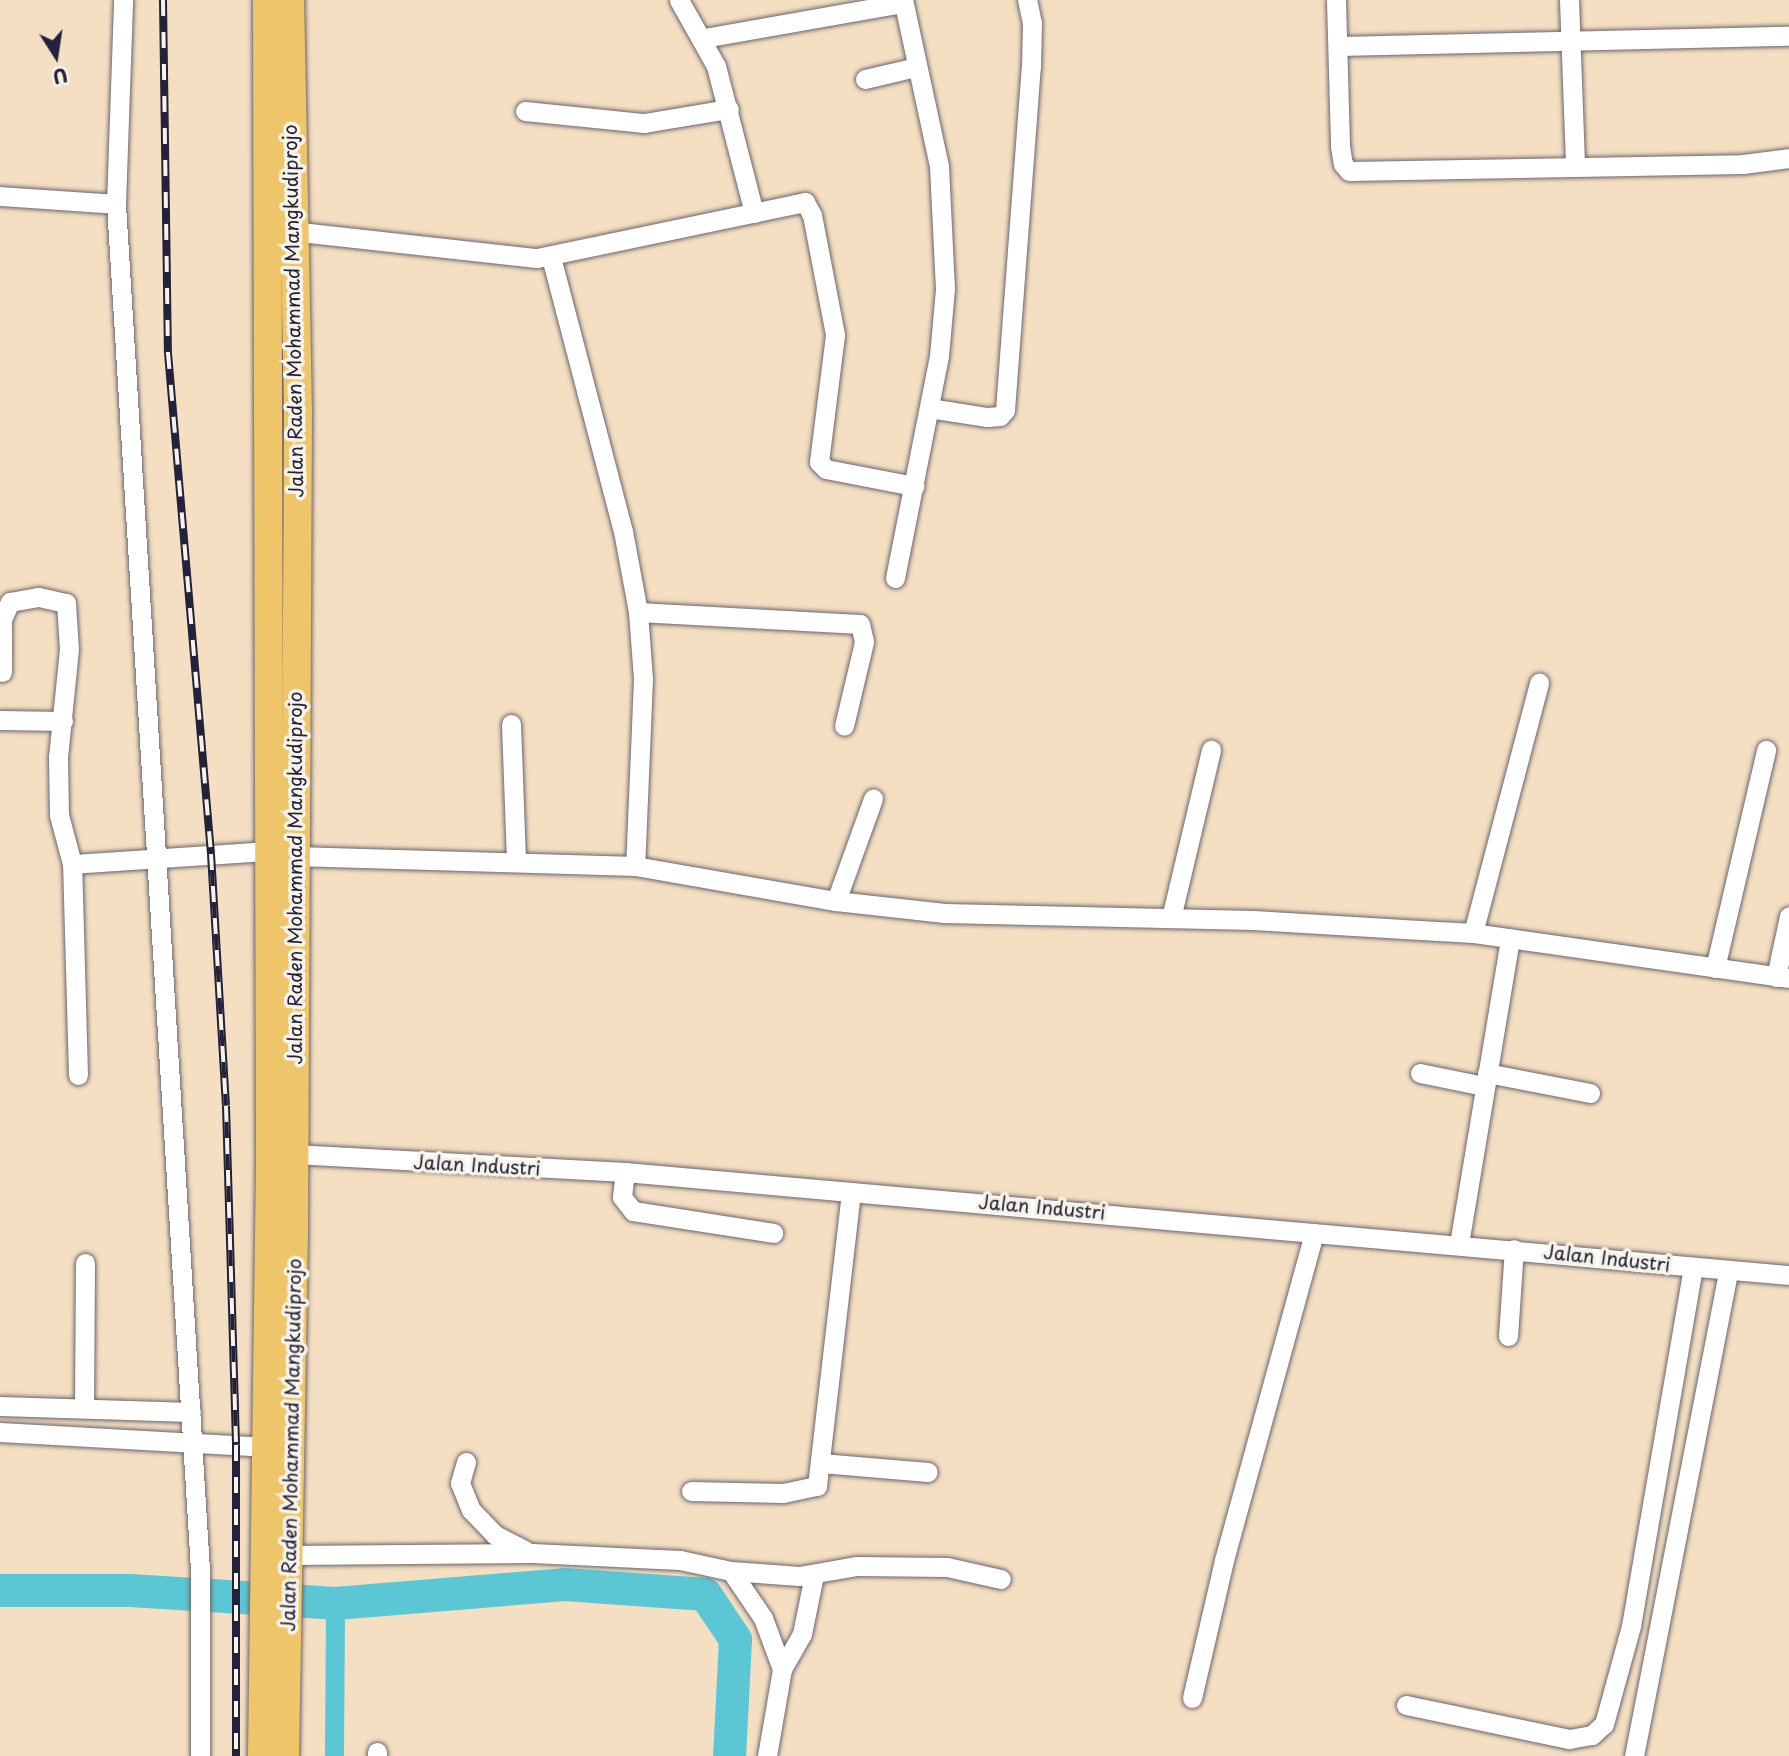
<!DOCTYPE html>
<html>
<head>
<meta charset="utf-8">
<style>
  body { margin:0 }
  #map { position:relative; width:1789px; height:1756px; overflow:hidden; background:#f4dfc3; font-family:"Playpen Sans",sans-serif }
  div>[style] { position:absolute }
  .canal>* { height:19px; margin:-9.5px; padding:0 9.5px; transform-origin:9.5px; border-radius:9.5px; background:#5cc7d4 }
  .river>* { height:33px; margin:-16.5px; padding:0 16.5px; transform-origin:16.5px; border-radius:16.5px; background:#5cc7d4 }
  .roads { filter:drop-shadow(0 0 2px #6c646b) drop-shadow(0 0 2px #6c646b) }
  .minor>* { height:19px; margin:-9.5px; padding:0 9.5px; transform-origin:9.5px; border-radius:9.5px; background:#fff }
  .highway>* { height:28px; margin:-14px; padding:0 14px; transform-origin:14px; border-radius:14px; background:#eec569 }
  .rail>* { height:8px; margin-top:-4px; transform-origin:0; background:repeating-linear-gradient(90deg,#f7f3e8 0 16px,#22223b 0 32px); box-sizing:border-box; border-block:2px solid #22223b }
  span { translate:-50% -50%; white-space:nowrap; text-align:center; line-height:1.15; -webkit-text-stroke:7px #f7f3e8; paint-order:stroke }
  .street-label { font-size:19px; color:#22223b }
  .north { position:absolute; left:21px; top:21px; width:70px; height:70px; -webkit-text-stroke:5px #f7f3e8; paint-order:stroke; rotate:168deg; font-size:19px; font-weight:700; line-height:28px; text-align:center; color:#22223b }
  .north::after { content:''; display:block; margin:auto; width:24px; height:32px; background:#22223b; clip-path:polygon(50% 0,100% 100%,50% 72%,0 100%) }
</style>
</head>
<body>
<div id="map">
  <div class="canal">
    <i style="left:334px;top:1756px;width:153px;rotate:-89.6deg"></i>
  </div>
  <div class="river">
    <i style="left:0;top:1590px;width:130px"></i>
    <i style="left:130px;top:1590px;width:205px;rotate:3.6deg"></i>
    <i style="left:335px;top:1603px;width:230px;rotate:-4.7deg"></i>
    <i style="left:564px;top:1584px;width:141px;rotate:4.1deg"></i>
    <i style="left:705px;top:1594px;width:54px;rotate:56.3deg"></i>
    <i style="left:735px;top:1639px;width:117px;rotate:92.9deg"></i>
  </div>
  <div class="roads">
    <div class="minor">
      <i style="left:679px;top:0;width:76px;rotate:60.7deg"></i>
      <i style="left:716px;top:66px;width:152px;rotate:75.5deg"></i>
      <i style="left:1336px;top:0;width:146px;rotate:88.4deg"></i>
      <i style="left:1340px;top:146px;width:18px;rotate:81deg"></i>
      <i style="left:1343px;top:164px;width:9px;rotate:49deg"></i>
      <i style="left:1349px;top:171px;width:394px;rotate:-1deg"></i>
      <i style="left:1743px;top:164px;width:46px;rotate:-7.4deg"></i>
      <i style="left:1569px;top:0;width:164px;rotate:87.9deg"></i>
      <i style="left:704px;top:38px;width:202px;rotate:-10deg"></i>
      <i style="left:1338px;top:46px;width:451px;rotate:-1.3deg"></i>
      <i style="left:865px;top:79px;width:52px;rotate:-13.2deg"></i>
      <i style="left:525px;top:111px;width:120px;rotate:5.8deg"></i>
      <i style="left:644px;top:123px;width:86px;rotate:-9.4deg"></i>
      <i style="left:0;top:196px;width:116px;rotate:3.9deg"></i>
      <i style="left:116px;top:204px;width:204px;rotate:-88deg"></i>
      <i style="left:116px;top:204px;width:1367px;rotate:86.48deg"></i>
      <i style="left:200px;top:1568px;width:188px;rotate:90deg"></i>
      <i style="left:291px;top:231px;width:247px;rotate:6.3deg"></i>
      <i style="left:537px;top:258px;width:274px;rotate:-11.8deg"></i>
      <i style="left:805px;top:202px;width:15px;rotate:62deg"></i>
      <i style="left:812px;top:215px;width:122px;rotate:79.1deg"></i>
      <i style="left:835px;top:335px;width:128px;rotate:97.2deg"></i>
      <i style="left:819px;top:462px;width:10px;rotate:45deg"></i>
      <i style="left:826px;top:469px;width:90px;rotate:10.9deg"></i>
      <i style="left:551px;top:257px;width:283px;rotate:75.3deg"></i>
      <i style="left:623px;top:531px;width:82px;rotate:79.5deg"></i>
      <i style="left:638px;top:612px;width:67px;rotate:85.7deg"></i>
      <i style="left:643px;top:679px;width:187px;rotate:92.4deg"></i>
      <i style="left:929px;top:408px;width:59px;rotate:8.8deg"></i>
      <i style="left:987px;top:417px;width:13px;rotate:-4deg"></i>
      <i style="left:1000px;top:416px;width:8px;rotate:-50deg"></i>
      <i style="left:1005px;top:410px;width:344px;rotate:-85.7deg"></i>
      <i style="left:1031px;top:67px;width:44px;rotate:-88.7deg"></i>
      <i style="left:1032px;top:23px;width:24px;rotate:-102deg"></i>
      <i style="left:895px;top:578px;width:226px;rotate:-78.8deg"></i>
      <i style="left:939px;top:356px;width:67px;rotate:-84.9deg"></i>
      <i style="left:945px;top:289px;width:123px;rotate:-92.8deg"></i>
      <i style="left:939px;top:166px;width:170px;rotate:-102.2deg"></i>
      <i style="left:638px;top:612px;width:222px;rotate:3.1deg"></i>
      <i style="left:860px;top:624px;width:18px;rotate:77deg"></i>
      <i style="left:864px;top:642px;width:86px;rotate:103.4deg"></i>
      <i style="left:2px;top:672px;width:53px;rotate:-90deg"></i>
      <i style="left:2px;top:619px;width:19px;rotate:-65deg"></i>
      <i style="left:10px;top:602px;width:29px;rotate:-10deg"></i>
      <i style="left:39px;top:597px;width:28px;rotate:13deg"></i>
      <i style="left:66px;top:603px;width:46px;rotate:86.3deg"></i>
      <i style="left:69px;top:649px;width:109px;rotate:95.8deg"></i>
      <i style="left:58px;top:757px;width:58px;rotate:89deg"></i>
      <i style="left:59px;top:815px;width:51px;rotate:75.1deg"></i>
      <i style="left:0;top:720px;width:63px;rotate:0.9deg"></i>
      <i style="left:511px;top:724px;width:135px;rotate:87.9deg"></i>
      <i style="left:295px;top:856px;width:340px;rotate:1.7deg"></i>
      <i style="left:635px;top:866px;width:204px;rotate:9.9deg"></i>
      <i style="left:836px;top:901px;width:109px;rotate:6.3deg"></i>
      <i style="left:944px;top:913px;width:309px;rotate:1.3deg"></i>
      <i style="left:1253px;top:920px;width:220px;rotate:3.4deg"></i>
      <i style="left:1473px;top:933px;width:319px;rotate:8.1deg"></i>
      <i style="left:836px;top:901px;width:109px;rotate:-70.1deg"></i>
      <i style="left:1171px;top:918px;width:173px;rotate:-76.6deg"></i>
      <i style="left:1473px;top:933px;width:259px;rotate:-75.2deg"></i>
      <i style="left:1715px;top:968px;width:224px;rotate:-76.8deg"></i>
      <i style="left:1776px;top:977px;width:62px;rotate:-78deg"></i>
      <i style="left:1420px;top:1073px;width:65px;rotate:11.5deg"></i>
      <i style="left:1487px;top:1073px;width:105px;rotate:11deg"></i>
      <i style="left:78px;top:1075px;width:211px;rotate:-91.6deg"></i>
      <i style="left:72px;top:864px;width:196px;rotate:-3.8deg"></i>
      <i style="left:294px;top:1154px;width:331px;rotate:3.1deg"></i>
      <i style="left:625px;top:1172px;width:1169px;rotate:5.06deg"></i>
      <i style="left:625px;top:1172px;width:25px;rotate:97deg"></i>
      <i style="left:622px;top:1197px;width:18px;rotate:52deg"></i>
      <i style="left:633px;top:1211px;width:142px;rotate:8.9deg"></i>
      <i style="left:1459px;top:1244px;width:310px;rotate:-80.5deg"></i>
      <i style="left:1508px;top:1336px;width:87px;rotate:-86.1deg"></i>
      <i style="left:0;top:1406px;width:191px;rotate:1.8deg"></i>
      <i style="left:84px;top:1407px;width:144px;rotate:-89.6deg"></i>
      <i style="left:0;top:1432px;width:269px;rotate:3.2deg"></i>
      <i style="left:466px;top:1462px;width:22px;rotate:106deg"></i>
      <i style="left:460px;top:1483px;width:29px;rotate:68deg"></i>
      <i style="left:471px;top:1510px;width:35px;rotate:46deg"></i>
      <i style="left:495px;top:1535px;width:34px;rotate:27deg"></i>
      <i style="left:821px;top:1463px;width:107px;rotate:4.8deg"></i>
      <i style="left:691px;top:1491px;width:92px;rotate:1.2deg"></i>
      <i style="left:783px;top:1493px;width:35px;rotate:-12deg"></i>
      <i style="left:817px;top:1486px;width:296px;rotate:-83.4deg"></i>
      <i style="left:289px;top:1555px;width:243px;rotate:-0.5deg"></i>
      <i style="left:532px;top:1553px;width:148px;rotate:2.7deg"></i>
      <i style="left:680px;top:1560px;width:52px;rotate:12.2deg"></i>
      <i style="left:731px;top:1571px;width:68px;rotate:4.2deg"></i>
      <i style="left:799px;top:1576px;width:59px;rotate:-9.8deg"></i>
      <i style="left:857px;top:1566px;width:90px;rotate:0.6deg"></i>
      <i style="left:947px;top:1567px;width:55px;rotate:12.5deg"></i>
      <i style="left:731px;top:1571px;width:57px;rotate:55.8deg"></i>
      <i style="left:763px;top:1618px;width:54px;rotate:69.6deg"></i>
      <i style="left:1192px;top:1698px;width:142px;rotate:-76.9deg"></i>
      <i style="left:1224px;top:1560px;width:339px;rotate:-74.6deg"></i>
      <i style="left:1406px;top:1705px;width:167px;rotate:11.8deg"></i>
      <i style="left:1569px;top:1739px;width:23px;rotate:-10deg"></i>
      <i style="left:1592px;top:1735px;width:16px;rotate:-43deg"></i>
      <i style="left:1604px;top:1724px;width:102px;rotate:-74.6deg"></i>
      <i style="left:1631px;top:1626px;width:364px;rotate:-80.2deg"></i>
      <i style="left:377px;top:1752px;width:4px;rotate:90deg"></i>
      <i style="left:767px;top:1756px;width:88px;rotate:-80.2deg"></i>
      <i style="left:782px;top:1669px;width:40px;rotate:-60.3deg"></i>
      <i style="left:802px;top:1634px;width:60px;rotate:-78.5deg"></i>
      <i style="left:1634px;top:1756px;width:494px;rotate:-79deg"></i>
    </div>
    <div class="highway">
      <i style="left:262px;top:1756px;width:599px;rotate:-89.23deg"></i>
      <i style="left:270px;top:1157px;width:1157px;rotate:-90.15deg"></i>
      <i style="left:285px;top:1756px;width:521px;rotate:-89.01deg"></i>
      <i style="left:294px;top:1235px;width:825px;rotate:-89.72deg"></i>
      <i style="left:298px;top:410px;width:410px;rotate:-91.1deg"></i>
    </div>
  </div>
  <div class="rail">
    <i style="left:163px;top:0;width:353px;rotate:89.2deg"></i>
    <i style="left:168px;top:353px;width:503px;rotate:85.09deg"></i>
    <i style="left:211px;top:854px;width:252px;rotate:86.6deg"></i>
    <i style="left:226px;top:1106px;width:339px;rotate:88.3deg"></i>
    <i style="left:236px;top:1445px;width:311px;rotate:90deg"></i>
  </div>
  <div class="street-label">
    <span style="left:293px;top:311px;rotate:-91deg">Jalan Raden Mohammad Mangkudiprojo</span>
    <span style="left:295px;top:878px;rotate:-90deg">Jalan Raden Mohammad Mangkudiprojo</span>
    <span style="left:477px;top:1165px;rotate:3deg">Jalan Industri</span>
    <span style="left:1042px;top:1207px;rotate:5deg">Jalan Industri</span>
    <span style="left:1607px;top:1258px;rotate:6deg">Jalan Industri</span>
    <span style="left:291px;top:1445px;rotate:-89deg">Jalan Raden Mohammad Mangkudiprojo</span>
  </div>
  <div class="north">U</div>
</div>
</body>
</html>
